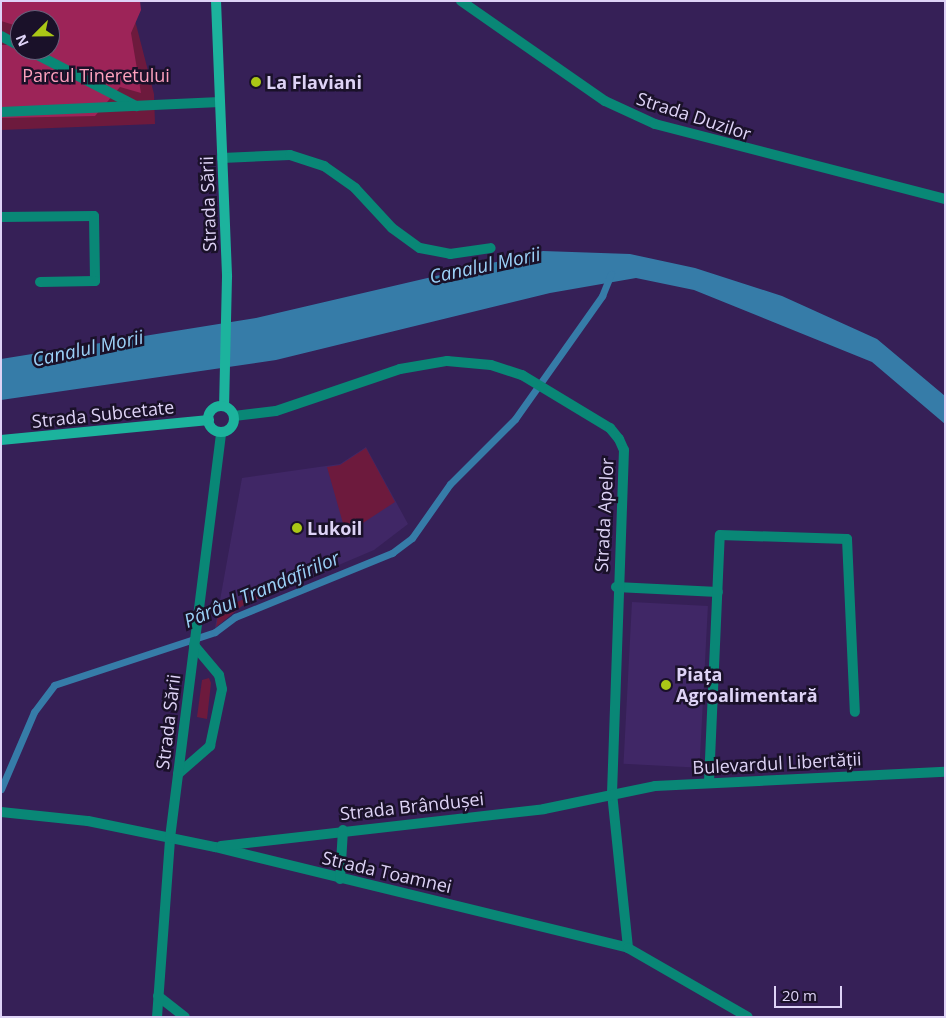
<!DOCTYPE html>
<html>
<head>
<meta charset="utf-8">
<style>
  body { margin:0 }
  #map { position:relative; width:946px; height:1018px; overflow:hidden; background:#362057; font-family:"Open Sans",sans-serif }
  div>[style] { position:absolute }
  .built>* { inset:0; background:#402766; transform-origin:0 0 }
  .green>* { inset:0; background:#6d1a3d }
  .forest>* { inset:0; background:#9d2458 }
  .water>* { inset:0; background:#367ca8 }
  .stream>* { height:7px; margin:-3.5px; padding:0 3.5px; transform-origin:3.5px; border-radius:3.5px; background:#367ca8 }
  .service>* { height:10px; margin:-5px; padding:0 5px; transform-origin:5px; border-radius:5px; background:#098776 }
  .minor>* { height:10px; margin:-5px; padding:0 5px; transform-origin:5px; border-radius:5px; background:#098776 }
  .tertiary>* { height:10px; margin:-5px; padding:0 5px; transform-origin:5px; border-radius:5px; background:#098776 }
  .secondary>* { height:10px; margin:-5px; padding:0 5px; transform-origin:5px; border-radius:5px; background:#1cb39d }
  .secondary>.ring { margin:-5px; padding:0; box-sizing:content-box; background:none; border:10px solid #1cb39d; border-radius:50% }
  .dots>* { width:14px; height:14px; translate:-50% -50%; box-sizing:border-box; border:2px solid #1a1129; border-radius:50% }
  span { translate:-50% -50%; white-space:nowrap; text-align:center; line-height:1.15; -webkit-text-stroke:5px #1a1129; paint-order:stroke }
  .park-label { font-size:18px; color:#fea1be }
  .poi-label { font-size:18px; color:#ded3f6; font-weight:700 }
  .left { translate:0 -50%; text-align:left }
  .street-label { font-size:18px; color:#ded3f6 }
  .water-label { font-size:19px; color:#9bd0f6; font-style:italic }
  .frame { position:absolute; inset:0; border:2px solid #ded3f6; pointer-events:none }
  .north { position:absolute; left:10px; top:10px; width:50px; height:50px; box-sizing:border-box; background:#1a1129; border:1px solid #685f7b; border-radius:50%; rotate:247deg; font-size:14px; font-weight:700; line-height:20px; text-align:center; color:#ded3f6 }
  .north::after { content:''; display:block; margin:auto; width:18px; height:22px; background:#abc716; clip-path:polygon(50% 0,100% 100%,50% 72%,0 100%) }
  .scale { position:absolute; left:774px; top:986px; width:68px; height:22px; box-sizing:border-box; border:2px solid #ded3f6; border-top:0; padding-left:6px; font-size:15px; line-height:18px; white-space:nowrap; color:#ded3f6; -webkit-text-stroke:4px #1a1129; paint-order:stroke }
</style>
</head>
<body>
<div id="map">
  <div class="built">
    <i style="clip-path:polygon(366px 447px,408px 524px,374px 550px,242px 606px,215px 628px,242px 478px,340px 464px)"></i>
    <i style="left:632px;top:602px;width:76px;height:162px;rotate:3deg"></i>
  </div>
  <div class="green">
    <i style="clip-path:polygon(evenodd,1px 1px,130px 1px,154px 94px,155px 124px,1px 130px,1px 1px,20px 20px,50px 20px,50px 50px,20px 50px,20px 20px)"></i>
    <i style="clip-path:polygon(366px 448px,395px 502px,346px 534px,327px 467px,340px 465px)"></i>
    <i style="clip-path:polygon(260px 592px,262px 597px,242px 606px,216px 627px,219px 610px)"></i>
    <i style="clip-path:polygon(209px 678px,211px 683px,207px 719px,197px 717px,202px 680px)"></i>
  </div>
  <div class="forest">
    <i style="clip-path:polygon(evenodd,1px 1px,140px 1px,141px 10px,131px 33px,141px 93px,120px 87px,95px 116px,1px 118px,1px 45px,7px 45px,14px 25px,1px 21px,1px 1px,20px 20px,50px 20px,50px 50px,20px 50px,20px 20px)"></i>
  </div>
  <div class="water">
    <i style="clip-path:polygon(543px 251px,630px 254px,695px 268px,782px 296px,877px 339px,945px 396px,945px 424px,872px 362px,694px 290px,636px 278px,550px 293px,276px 360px,1px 400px,1px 359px,256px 318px)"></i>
  </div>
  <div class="stream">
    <i style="left:1px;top:789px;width:84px;rotate:-66.8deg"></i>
    <i style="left:34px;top:712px;width:34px;rotate:-53deg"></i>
    <i style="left:54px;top:685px;width:169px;rotate:-18.2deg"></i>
    <i style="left:215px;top:632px;width:25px;rotate:-37deg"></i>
    <i style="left:235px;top:617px;width:170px;rotate:-22.2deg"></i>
    <i style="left:392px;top:553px;width:25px;rotate:-37deg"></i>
    <i style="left:412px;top:538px;width:66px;rotate:-54.9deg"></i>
    <i style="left:450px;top:484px;width:92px;rotate:-45deg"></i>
    <i style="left:515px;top:419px;width:151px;rotate:-54.7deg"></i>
    <i style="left:602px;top:296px;width:24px;rotate:-68deg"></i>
  </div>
  <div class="service">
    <i style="left:1px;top:36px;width:21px;rotate:28deg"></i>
    <i style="left:28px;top:50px;width:122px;rotate:27.4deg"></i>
    <i style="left:1px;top:112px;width:219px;rotate:-2.6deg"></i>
    <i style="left:222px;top:158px;width:68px;rotate:-2.5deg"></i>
    <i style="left:290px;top:155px;width:36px;rotate:18deg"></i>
    <i style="left:324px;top:166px;width:38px;rotate:35deg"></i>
    <i style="left:355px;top:188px;width:54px;rotate:47.2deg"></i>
    <i style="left:392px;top:228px;width:34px;rotate:36deg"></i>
    <i style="left:420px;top:248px;width:31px;rotate:11deg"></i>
    <i style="left:450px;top:254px;width:41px;rotate:-8.3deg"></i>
    <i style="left:1px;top:217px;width:93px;rotate:-0.6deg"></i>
    <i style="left:94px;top:216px;width:65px;rotate:89.1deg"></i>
    <i style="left:95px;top:281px;width:55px;rotate:179deg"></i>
    <i style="left:616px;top:587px;width:102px;rotate:2.8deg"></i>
    <i style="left:178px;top:774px;width:43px;rotate:-41.2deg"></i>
    <i style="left:210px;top:746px;width:58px;rotate:-78.1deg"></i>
    <i style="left:222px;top:689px;width:14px;rotate:-102deg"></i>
    <i style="left:219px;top:675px;width:39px;rotate:-130deg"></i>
    <i style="left:709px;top:782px;width:247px;rotate:-87.5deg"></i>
    <i style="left:720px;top:535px;width:127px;rotate:1.8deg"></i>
    <i style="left:847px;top:539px;width:173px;rotate:87.4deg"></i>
  </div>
  <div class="minor">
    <i style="left:234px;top:416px;width:42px;rotate:-6.8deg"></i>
    <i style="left:276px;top:411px;width:131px;rotate:-18.7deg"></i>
    <i style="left:400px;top:369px;width:48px;rotate:-9.7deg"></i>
    <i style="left:447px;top:361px;width:44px;rotate:5.2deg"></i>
    <i style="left:491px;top:365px;width:33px;rotate:18deg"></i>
    <i style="left:522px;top:375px;width:103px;rotate:31.1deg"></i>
    <i style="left:610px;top:428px;width:14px;rotate:51deg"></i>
    <i style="left:619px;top:439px;width:12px;rotate:66deg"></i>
    <i style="left:624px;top:450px;width:343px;rotate:92deg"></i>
    <i style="left:612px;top:793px;width:156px;rotate:84.1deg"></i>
    <i style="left:1px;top:812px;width:87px;rotate:5.9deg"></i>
    <i style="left:88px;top:821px;width:130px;rotate:11.6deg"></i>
    <i style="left:215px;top:847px;width:425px;rotate:13.7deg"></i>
    <i style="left:628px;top:948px;width:138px;rotate:29.9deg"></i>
    <i style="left:221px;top:846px;width:325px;rotate:-6.5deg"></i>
    <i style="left:544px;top:809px;width:113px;rotate:-11.7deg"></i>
    <i style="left:655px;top:786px;width:290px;rotate:-2.8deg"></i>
    <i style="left:340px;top:879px;width:49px;rotate:-86.5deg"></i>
    <i style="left:158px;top:996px;width:34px;rotate:38deg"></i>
  </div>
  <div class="tertiary">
    <i style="left:461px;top:1px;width:175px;rotate:34.8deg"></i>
    <i style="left:605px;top:101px;width:55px;rotate:24.7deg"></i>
    <i style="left:655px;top:124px;width:300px;rotate:14.5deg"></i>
    <i style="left:157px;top:1017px;width:179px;rotate:-85.8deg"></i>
    <i style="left:170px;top:838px;width:409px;rotate:-82.8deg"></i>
  </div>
  <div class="secondary">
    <i style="left:216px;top:1px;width:276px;rotate:87.7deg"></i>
    <i style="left:227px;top:277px;width:129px;rotate:91.3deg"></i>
    <i class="ring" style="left:208px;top:406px;width:16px;height:16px"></i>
    <i style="left:1px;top:440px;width:209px;rotate:-5.5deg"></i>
  </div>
  <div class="dots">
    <i style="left:256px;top:82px;background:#abc716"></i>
    <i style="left:297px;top:528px;background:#abc716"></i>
    <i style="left:666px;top:685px;background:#abc716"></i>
  </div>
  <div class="park-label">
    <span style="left:96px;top:75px">Parcul Tineretului</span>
  </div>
  <div class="poi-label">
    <span class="left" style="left:266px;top:82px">La Flaviani</span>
    <span class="left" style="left:307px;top:528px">Lukoil</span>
    <span class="left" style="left:676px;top:685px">Piața<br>Agroalimentară</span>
  </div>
  <div class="street-label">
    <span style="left:694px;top:116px;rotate:18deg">Strada Duzilor</span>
    <span style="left:208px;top:204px;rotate:-92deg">Strada Sării</span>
    <span style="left:103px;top:414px;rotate:-6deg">Strada Subcetate</span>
    <span style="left:604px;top:515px;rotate:-87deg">Strada Apelor</span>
    <span style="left:168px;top:722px;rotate:-83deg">Strada Sării</span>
    <span style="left:777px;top:763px;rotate:-3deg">Bulevardul Libertății</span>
    <span style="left:412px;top:806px;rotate:-6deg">Strada Brândușei</span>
    <span style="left:387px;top:872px;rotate:13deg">Strada Toamnei</span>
  </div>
  <div class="water-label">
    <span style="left:485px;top:266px;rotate:-12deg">Canalul Morii</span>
    <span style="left:88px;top:349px;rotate:-12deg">Canalul Morii</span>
    <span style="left:262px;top:590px;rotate:-23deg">Pârâul Trandafirilor</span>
  </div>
  <div class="frame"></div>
  <div class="north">N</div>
  <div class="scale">20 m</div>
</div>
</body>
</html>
